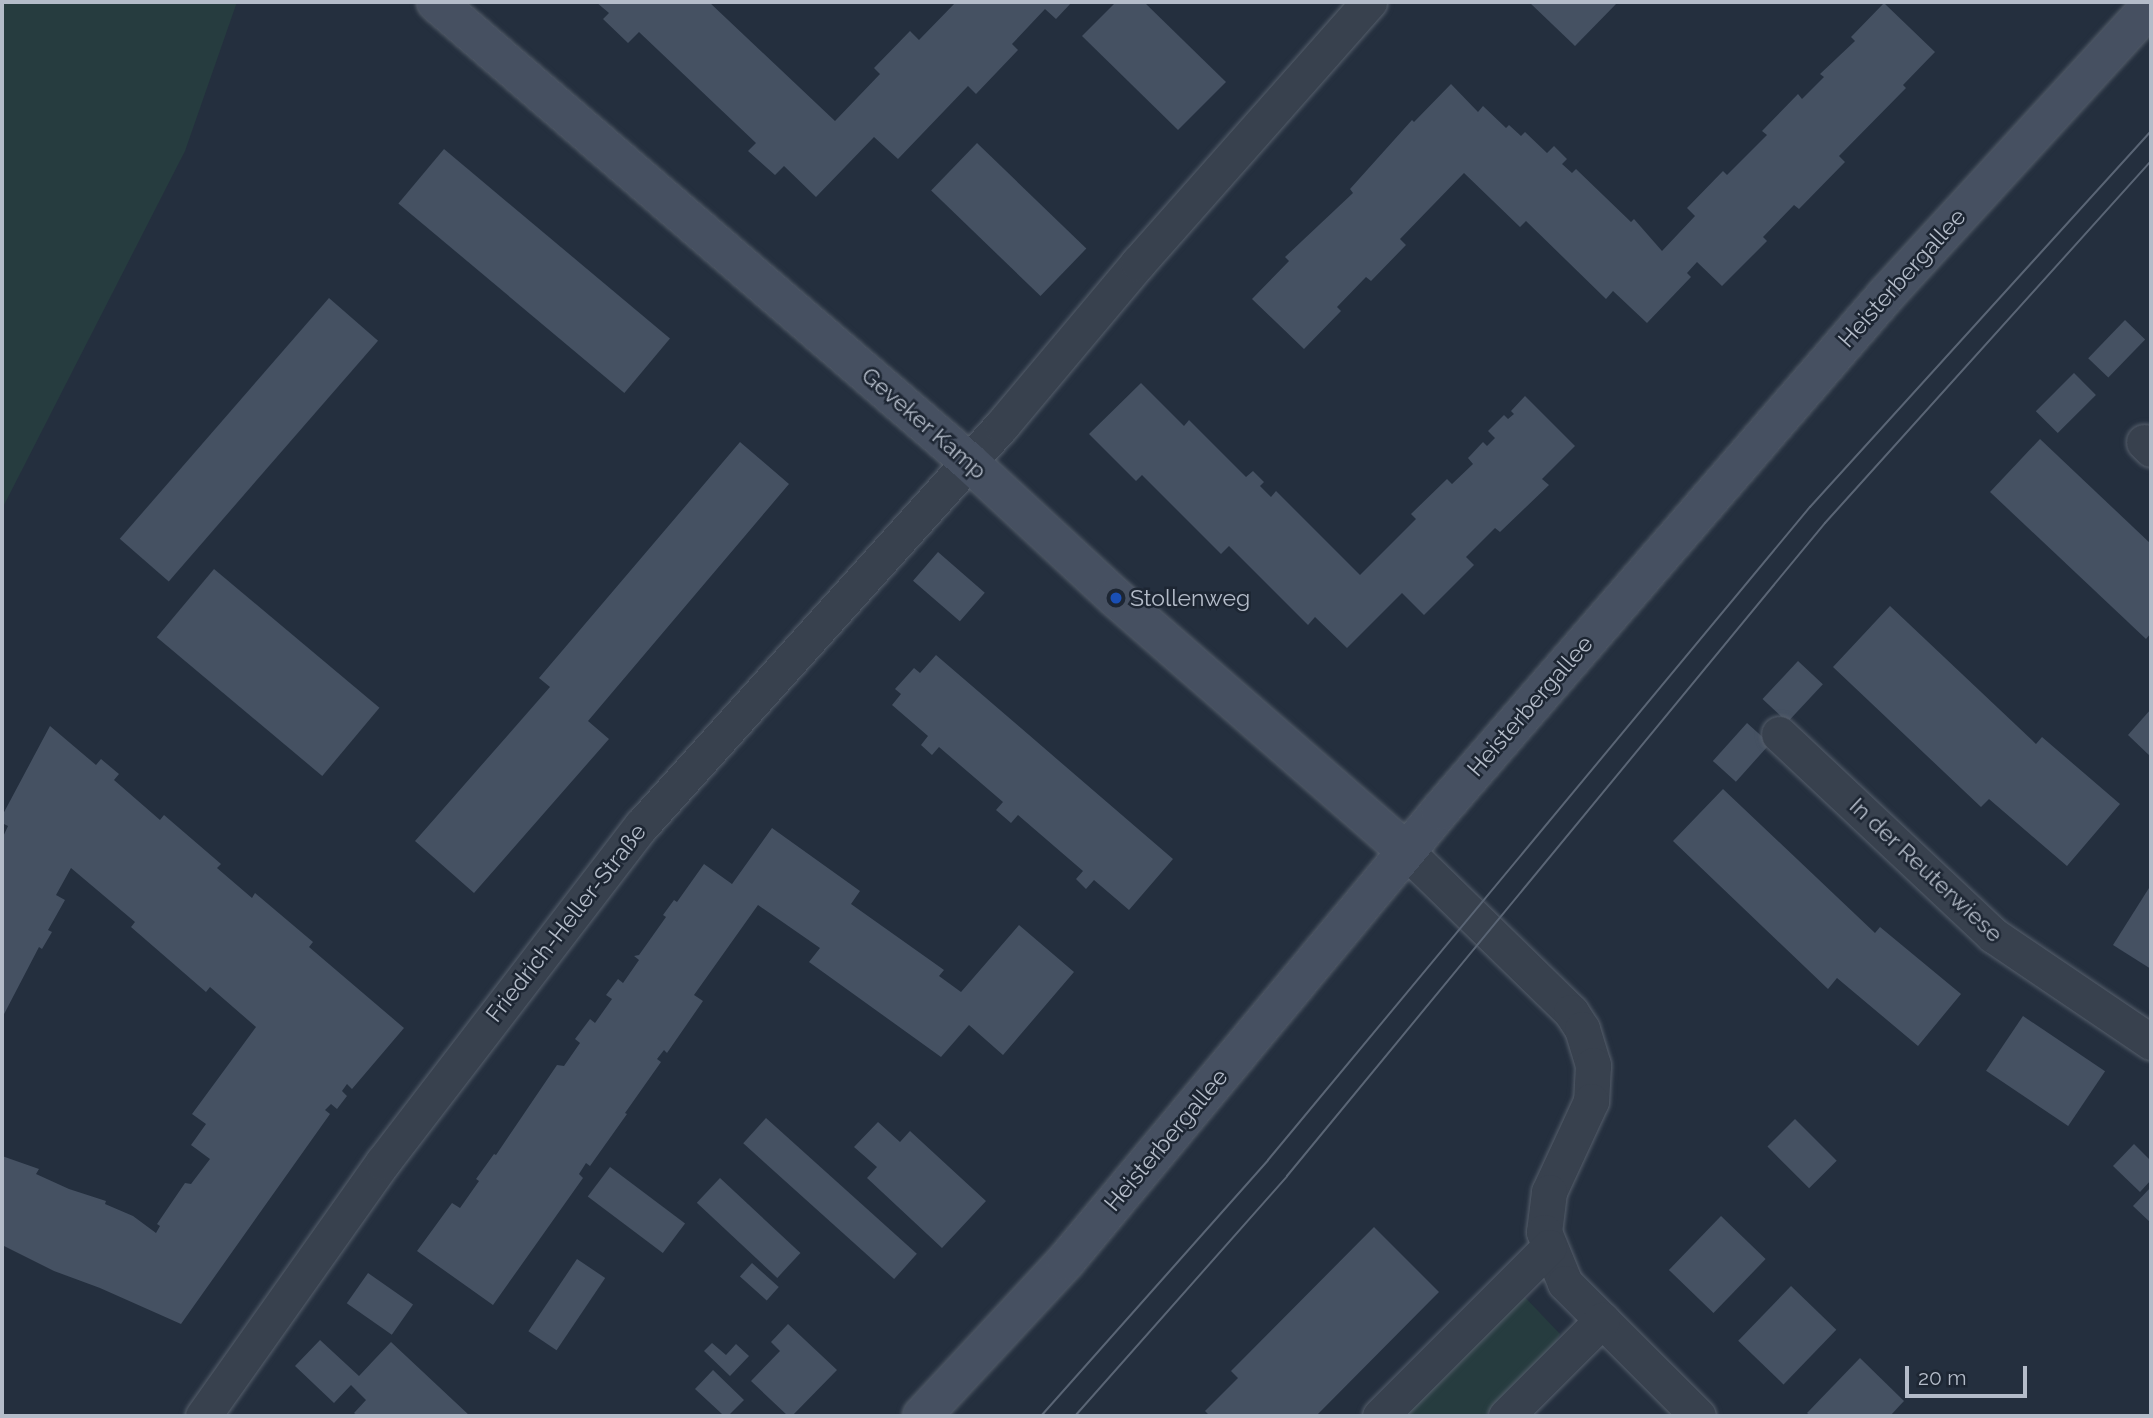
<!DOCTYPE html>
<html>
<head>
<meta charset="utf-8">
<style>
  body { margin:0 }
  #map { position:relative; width:2153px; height:1418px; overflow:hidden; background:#242f3e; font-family:Raleway,sans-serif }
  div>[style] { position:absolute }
  .green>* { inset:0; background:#263c3f }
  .building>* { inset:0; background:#455162; transform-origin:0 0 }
  .roads { filter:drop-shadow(0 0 2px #565f6c) drop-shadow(0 0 2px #565f6c) }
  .street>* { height:35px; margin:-17.5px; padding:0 17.5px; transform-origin:17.5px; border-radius:17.5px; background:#38414e }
  .secondary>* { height:38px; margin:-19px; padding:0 19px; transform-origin:19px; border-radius:19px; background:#465061 }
  .tram>* { height:2px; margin:-1px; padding:0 1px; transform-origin:1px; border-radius:1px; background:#5a6575 }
  .dots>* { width:19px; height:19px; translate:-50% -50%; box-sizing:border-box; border:4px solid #1d2633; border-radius:50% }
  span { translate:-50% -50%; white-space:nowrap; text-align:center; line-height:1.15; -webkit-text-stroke:5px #1d2633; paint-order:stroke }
  .street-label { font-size:23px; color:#b4bcc9 }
  .poi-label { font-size:23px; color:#b4bcc9 }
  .left { translate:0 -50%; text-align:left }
  .frame { position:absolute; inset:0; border:4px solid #b4bcc9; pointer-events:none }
  .scale { position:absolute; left:1905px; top:1366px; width:122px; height:32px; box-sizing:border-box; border:4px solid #b4bcc9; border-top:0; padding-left:9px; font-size:21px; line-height:24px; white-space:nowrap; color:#b4bcc9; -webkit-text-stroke:5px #1d2633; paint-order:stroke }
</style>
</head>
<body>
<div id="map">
  <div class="green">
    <i style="clip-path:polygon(2px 2px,237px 2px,185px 151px,2px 509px)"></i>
    <i style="clip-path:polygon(1521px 1293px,1560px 1334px,1554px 1346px,1485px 1416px,1397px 1416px)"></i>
  </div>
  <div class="building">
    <i style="clip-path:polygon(596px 2px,709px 2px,835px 121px,880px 74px,874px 68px,910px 31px,919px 40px,956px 2px,1072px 2px,1056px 19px,1045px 9px,1012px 44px,1018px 50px,976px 94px,968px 86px,898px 159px,874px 137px,816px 197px,784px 166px,775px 175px,748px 151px,756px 143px,639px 32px,628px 43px,603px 19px,609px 13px)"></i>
    <i style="clip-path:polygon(1116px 2px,1144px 2px,1226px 82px,1178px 130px,1082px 36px)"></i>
    <i style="clip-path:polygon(1529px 2px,1618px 2px,1575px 46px)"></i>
    <i style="clip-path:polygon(1884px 3px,1935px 52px,1903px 85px,1906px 88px,1839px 156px,1845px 162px,1799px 209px,1794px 205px,1763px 237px,1767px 241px,1722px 286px,1697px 262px,1687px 273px,1691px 277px,1647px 323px,1613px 291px,1606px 299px,1526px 221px,1520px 227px,1464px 173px,1400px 239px,1406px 245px,1371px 281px,1366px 277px,1337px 307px,1341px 311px,1304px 349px,1252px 299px,1289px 261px,1285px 257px,1353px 193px,1350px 189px,1412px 120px,1414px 122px,1451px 84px,1478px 112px,1483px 106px,1506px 128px,1509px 125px,1521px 136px,1525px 132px,1547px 153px,1554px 146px,1567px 159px,1562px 164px,1572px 173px,1576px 169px,1631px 222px,1634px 219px,1662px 251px,1695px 216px,1687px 208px,1723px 171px,1727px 175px,1767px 135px,1762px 131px,1798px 94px,1802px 99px,1824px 77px,1820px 74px,1855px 41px,1851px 37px)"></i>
    <i style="left:977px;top:143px;width:152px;height:66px;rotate:44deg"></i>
    <i style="left:444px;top:149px;width:295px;height:71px;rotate:40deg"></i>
    <i style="left:329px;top:298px;width:65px;height:319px;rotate:41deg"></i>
    <i style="left:2125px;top:320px;width:28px;height:53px;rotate:44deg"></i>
    <i style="left:2074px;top:373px;width:31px;height:54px;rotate:45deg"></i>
    <i style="clip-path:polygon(1141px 383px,1184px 426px,1189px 420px,1246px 477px,1253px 471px,1264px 482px,1260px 486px,1271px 497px,1276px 491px,1360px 575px,1416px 519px,1411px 514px,1447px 479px,1452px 484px,1473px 464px,1468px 458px,1483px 442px,1487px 446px,1495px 438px,1488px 431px,1504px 415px,1508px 419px,1514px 414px,1511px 411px,1525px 396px,1575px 446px,1542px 479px,1549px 485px,1500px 532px,1495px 528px,1466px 557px,1474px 565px,1424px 615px,1402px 593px,1347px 648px,1315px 617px,1308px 625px,1229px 546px,1221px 554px,1142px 475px,1136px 481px,1089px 434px)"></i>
    <i style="clip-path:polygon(2040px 439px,2151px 544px,2151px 633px,2146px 639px,1990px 492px)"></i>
    <i style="clip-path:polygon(740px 442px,789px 484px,588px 721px,609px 739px,474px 893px,415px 841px,550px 687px,539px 678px)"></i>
    <i style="left:938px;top:552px;width:62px;height:38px;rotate:41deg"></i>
    <i style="left:214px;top:569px;width:216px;height:89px;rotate:40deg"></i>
    <i style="clip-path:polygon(1890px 606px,2036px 744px,2042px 737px,2120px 804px,2067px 866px,1989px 799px,1981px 807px,1833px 667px)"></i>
    <i style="clip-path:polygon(936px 655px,1173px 859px,1129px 910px,1094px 880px,1086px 889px,1076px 879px,1083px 871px,1018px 815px,1011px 823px,996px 810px,1003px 802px,939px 747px,932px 755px,921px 745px,928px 736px,892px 705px,901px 694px,895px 689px,914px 668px,920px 673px)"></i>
    <i style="left:1798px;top:661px;width:34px;height:52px;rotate:43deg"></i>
    <i style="clip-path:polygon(2151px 709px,2151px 757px,2128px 735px)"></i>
    <i style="left:1747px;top:723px;width:31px;height:51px;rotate:42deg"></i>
    <i style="clip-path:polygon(50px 726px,96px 765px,101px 759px,119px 774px,114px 780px,160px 820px,164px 815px,221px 864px,217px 868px,252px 898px,255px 893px,313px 942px,309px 947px,404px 1028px,352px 1089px,347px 1084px,342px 1091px,347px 1096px,337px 1109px,331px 1104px,325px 1110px,330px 1114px,181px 1324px,100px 1288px,54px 1271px,2px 1245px,2px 1156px,39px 1169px,36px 1174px,69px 1189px,106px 1201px,105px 1204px,133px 1216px,156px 1233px,160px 1226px,157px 1224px,185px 1183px,191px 1184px,210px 1159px,191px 1145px,206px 1124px,192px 1114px,256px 1027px,210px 987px,206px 992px,131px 927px,135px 922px,71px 868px,56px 895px,65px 900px,48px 930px,52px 932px,42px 949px,39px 947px,2px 1018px,2px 839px,8px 826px,2px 823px,2px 816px)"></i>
    <i style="clip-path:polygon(1723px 789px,1875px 933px,1880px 927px,1961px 994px,1918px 1046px,1837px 978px,1828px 989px,1673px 841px)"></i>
    <i style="clip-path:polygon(772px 828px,860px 891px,851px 904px,944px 970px,939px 976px,961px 992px,1019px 925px,1074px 972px,1003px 1055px,969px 1025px,941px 1057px,809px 962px,820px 948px,758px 905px,694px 995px,703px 1001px,667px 1053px,664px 1050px,657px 1059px,661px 1062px,625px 1113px,627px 1114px,590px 1166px,586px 1163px,579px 1174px,583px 1178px,493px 1305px,417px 1251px,452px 1203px,460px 1208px,479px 1181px,476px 1179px,494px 1154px,496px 1155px,557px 1065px,564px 1066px,580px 1043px,575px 1039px,590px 1019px,595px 1023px,612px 999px,606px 995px,618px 979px,623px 983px,639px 960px,634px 956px,639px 955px,666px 917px,663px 915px,674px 900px,677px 902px,704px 864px,732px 884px)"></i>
    <i style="clip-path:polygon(2149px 888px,2151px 889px,2151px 969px,2113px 945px)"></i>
    <i style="left:2023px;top:1016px;width:99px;height:66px;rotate:34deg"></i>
    <i style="left:766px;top:1118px;width:203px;height:34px;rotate:42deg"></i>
    <i style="left:1795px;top:1119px;width:59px;height:39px;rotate:45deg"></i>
    <i style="clip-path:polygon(878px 1122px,900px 1142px,910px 1131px,986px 1201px,942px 1248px,867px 1178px,877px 1167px,854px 1147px)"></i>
    <i style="clip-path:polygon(2134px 1144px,2151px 1161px,2151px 1180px,2140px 1192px,2113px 1166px)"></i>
    <i style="left:610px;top:1167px;width:94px;height:37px;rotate:37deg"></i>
    <i style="left:720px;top:1178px;width:110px;height:34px;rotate:43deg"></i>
    <i style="clip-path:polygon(2151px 1187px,2151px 1223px,2133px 1206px)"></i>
    <i style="left:1721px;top:1216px;width:62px;height:75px;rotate:44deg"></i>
    <i style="clip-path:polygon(1374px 1227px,1439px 1292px,1316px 1416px,1210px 1416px,1205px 1411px,1238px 1378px,1231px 1371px)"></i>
    <i style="left:577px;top:1259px;width:34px;height:87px;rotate:34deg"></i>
    <i style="left:752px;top:1263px;width:36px;height:18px;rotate:42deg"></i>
    <i style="left:368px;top:1273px;width:55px;height:37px;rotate:35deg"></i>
    <i style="left:1791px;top:1286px;width:63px;height:76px;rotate:44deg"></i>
    <i style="clip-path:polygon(788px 1324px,837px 1370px,792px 1416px,788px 1416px,751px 1381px,780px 1351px,771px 1342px)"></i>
    <i style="clip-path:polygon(320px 1340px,359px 1376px,391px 1342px,470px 1416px,358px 1416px,354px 1413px,366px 1400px,351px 1385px,334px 1403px,295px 1366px)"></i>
    <i style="clip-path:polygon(712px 1343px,726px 1355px,736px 1344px,749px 1356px,730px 1376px,704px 1351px)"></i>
    <i style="clip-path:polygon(1860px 1358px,1904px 1401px,1890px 1416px,1811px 1416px,1807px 1413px)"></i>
    <i style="clip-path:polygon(713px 1370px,744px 1400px,728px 1416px,719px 1416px,722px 1414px,695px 1389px)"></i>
  </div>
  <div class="roads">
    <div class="street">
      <i style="left:2144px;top:442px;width:10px;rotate:45deg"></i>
      <i style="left:1779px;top:734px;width:294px;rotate:43.2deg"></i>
      <i style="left:1993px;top:935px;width:191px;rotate:34.1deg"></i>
      <i style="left:1406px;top:851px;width:231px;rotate:44.3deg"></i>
      <i style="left:1571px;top:1012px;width:20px;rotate:57deg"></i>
      <i style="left:1582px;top:1029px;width:38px;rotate:73deg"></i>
      <i style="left:1593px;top:1065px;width:36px;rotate:93deg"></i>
      <i style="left:1591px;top:1101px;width:100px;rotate:114.8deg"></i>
      <i style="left:1549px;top:1192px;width:40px;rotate:97.1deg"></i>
      <i style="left:1544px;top:1232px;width:55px;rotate:67.6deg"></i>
      <i style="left:1565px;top:1283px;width:188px;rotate:45deg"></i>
      <i style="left:203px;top:1416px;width:311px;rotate:-54.7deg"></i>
      <i style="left:383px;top:1162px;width:425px;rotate:-52.5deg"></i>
      <i style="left:642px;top:825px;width:538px;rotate:-48.01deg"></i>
      <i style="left:1002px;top:425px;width:212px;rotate:-50deg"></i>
      <i style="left:1138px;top:263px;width:349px;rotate:-48.5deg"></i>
      <i style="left:1380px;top:1416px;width:239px;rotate:-45deg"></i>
      <i style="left:1506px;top:1416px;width:136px;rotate:-45deg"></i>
    </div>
    <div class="secondary">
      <i style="left:436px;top:2px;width:703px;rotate:40.79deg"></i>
      <i style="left:968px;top:461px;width:202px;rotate:42.8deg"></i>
      <i style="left:1116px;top:598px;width:385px;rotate:41.1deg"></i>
      <i style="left:922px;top:1416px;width:212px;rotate:-47.1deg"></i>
      <i style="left:1066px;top:1261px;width:585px;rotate:-50.27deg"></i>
      <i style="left:1440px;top:811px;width:682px;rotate:-49.16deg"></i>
      <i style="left:1886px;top:295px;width:392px;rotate:-47.5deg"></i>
    </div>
  </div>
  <div class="tram">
    <i style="left:1041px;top:1416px;width:342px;rotate:-48.4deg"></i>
    <i style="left:1268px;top:1160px;width:849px;rotate:-50.31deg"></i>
    <i style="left:1810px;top:507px;width:508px;rotate:-47.79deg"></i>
    <i style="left:1075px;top:1416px;width:320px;rotate:-48.5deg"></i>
    <i style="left:1287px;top:1176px;width:846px;rotate:-50.52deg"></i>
    <i style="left:1825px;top:523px;width:487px;rotate:-48deg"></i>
  </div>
  <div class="dots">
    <i style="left:1116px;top:598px;background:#1a4fb4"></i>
  </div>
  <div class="street-label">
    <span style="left:1902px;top:278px;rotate:-48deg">Heisterbergallee</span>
    <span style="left:924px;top:423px;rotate:41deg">Geveker Kamp</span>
    <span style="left:1530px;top:706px;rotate:-49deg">Heisterbergallee</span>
    <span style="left:1926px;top:870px;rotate:43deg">In der Reuterwiese</span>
    <span style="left:566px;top:923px;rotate:-52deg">Friedrich-Heller-Straße</span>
    <span style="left:1166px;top:1140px;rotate:-50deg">Heisterbergallee</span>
  </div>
  <div class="poi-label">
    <span class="left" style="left:1130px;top:598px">Stollenweg</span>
  </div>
  <div class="frame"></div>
  <div class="scale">20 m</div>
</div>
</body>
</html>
